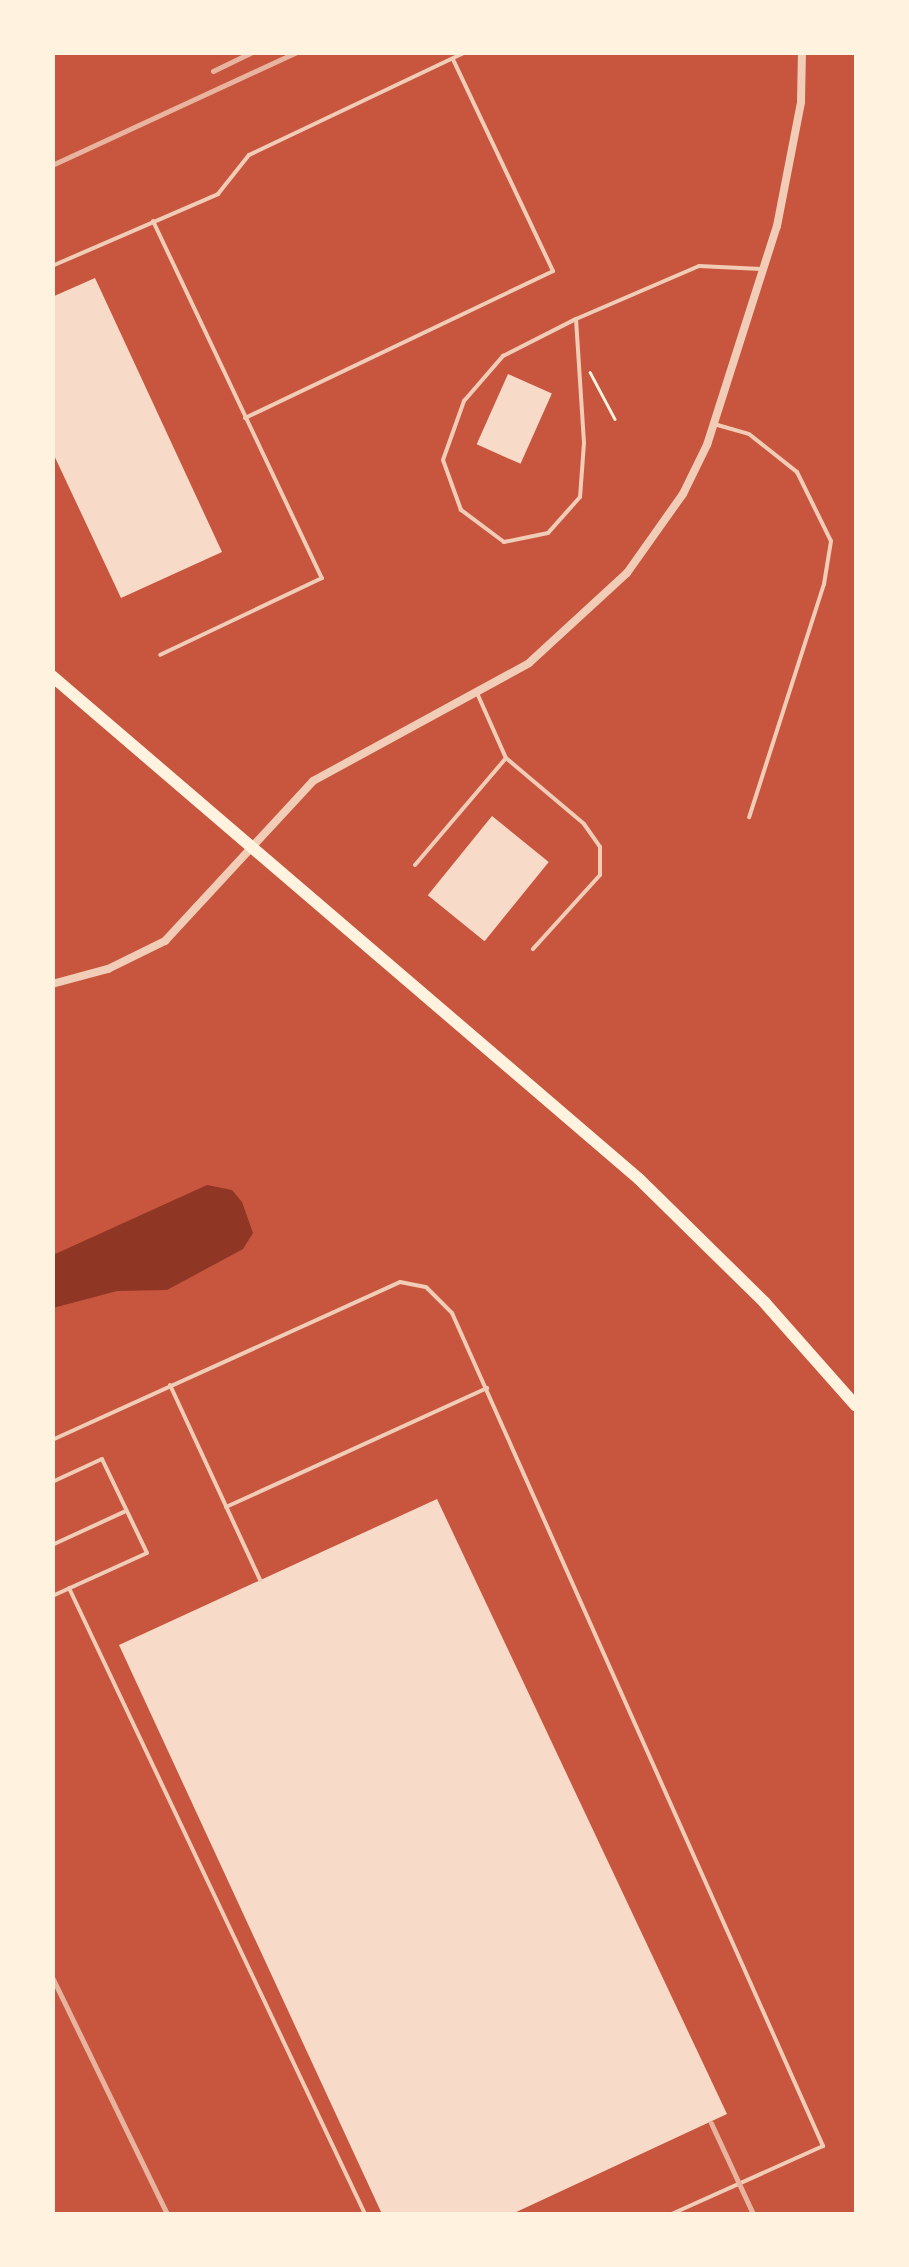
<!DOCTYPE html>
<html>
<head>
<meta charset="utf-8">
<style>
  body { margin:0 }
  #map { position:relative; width:909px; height:2267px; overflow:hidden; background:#c8553d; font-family:"Noto Sans",sans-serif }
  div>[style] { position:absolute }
  .water>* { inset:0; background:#8f3625 }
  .building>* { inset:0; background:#f7dbc8; transform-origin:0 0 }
  .path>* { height:2.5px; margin:-1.25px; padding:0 1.25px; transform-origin:1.25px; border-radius:1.25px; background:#fff3e0 }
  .service>* { height:4px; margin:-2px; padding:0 2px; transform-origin:2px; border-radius:2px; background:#f1ccb7 }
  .minor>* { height:8px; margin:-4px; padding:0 4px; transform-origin:4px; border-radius:4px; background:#f1ccb7 }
  .primary>* { height:12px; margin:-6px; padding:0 6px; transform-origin:6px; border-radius:6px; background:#fff3e0 }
  .rail>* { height:5px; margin:-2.5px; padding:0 2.5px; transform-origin:2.5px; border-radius:2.5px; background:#e9b49f }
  span { translate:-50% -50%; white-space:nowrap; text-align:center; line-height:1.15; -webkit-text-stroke:10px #fff3e0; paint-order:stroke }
  .frame { position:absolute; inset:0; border:55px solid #fff3e0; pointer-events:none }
</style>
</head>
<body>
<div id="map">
  <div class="water">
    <i style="clip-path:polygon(207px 1185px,232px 1190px,242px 1202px,253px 1233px,243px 1249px,167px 1290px,117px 1291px,53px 1308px,53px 1255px)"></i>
  </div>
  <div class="building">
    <i style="clip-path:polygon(95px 278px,222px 552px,121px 598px,52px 451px,52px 297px)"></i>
    <i style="left:508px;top:374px;width:48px;height:77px;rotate:24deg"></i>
    <i style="left:492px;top:816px;width:73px;height:102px;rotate:39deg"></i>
    <i style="clip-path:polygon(437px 1499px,727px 2114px,512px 2214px,382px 2214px,119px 1645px)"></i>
  </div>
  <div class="path">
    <i style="left:590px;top:372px;width:53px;rotate:62deg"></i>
  </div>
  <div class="service">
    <i style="left:153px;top:221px;width:395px;rotate:64.7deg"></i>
    <i style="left:322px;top:578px;width:179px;rotate:154.6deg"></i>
    <i style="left:52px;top:266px;width:181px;rotate:-23.4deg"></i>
    <i style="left:218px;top:194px;width:50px;rotate:-51.5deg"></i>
    <i style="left:249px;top:155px;width:240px;rotate:-25.4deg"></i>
    <i style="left:576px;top:319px;width:124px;rotate:86.3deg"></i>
    <i style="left:584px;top:443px;width:54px;rotate:94.2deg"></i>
    <i style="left:580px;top:497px;width:48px;rotate:131.6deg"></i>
    <i style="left:548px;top:533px;width:45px;rotate:168.4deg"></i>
    <i style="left:504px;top:542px;width:54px;rotate:-143.3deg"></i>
    <i style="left:461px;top:510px;width:53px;rotate:-109.8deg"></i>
    <i style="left:443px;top:460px;width:63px;rotate:-70.4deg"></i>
    <i style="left:464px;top:401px;width:60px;rotate:-49.1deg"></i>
    <i style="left:503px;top:356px;width:82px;rotate:-26.9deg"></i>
    <i style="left:576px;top:319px;width:134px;rotate:-23.3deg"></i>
    <i style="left:699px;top:266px;width:62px;rotate:2.8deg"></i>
    <i style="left:245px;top:418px;width:341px;rotate:-25.5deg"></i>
    <i style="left:553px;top:271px;width:234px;rotate:-115.3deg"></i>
    <i style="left:714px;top:424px;width:36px;rotate:16deg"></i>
    <i style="left:749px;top:434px;width:61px;rotate:38.4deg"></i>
    <i style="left:797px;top:472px;width:77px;rotate:63.8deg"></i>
    <i style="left:831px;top:541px;width:44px;rotate:99.2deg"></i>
    <i style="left:824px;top:584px;width:245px;rotate:107.8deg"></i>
    <i style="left:477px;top:693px;width:71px;rotate:66deg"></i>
    <i style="left:506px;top:758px;width:102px;rotate:40.2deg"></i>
    <i style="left:584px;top:824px;width:28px;rotate:55deg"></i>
    <i style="left:600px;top:847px;width:28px;rotate:90deg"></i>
    <i style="left:600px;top:875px;width:100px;rotate:132.2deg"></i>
    <i style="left:415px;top:865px;width:140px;rotate:-49.6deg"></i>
    <i style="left:170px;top:1385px;width:215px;rotate:65.2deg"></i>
    <i style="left:52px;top:1440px;width:382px;rotate:-24.4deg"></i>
    <i style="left:400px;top:1282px;width:26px;rotate:11deg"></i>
    <i style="left:426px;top:1287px;width:37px;rotate:45deg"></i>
    <i style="left:452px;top:1313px;width:912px;rotate:65.99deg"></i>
    <i style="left:823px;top:2146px;width:166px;rotate:155.8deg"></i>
    <i style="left:52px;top:1482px;width:55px;rotate:-24.7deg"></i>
    <i style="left:102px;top:1459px;width:104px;rotate:64.4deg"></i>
    <i style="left:147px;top:1553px;width:104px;rotate:155.6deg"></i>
    <i style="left:226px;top:1507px;width:287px;rotate:-24.5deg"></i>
    <i style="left:52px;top:1545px;width:81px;rotate:-24.7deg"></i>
    <i style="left:69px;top:1588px;width:692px;rotate:64.69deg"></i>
  </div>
  <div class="minor">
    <i style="left:52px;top:984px;width:58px;rotate:-15deg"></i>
    <i style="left:108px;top:969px;width:64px;rotate:-26.2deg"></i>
    <i style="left:165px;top:941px;width:218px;rotate:-47.2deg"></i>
    <i style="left:313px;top:781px;width:246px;rotate:-28.6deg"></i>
    <i style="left:529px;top:663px;width:133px;rotate:-42.6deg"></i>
    <i style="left:627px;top:573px;width:97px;rotate:-54.7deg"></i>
    <i style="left:683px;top:494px;width:55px;rotate:-63.9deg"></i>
    <i style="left:707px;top:445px;width:230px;rotate:-72.3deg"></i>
    <i style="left:777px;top:226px;width:126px;rotate:-79deg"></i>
    <i style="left:801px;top:102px;width:50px;rotate:-88.9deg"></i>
  </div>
  <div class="primary">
    <i style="left:52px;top:676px;width:773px;rotate:40.59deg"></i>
    <i style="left:639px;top:1179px;width:177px;rotate:44.5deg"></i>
    <i style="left:765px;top:1303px;width:137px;rotate:48.5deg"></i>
  </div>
  <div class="rail">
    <i style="left:213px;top:71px;width:43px;rotate:-26deg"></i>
    <i style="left:52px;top:165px;width:269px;rotate:-24.8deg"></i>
    <i style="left:52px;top:1977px;width:263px;rotate:64.1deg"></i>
    <i style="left:711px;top:2123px;width:100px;rotate:65.2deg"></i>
  </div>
  <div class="frame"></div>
</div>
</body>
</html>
